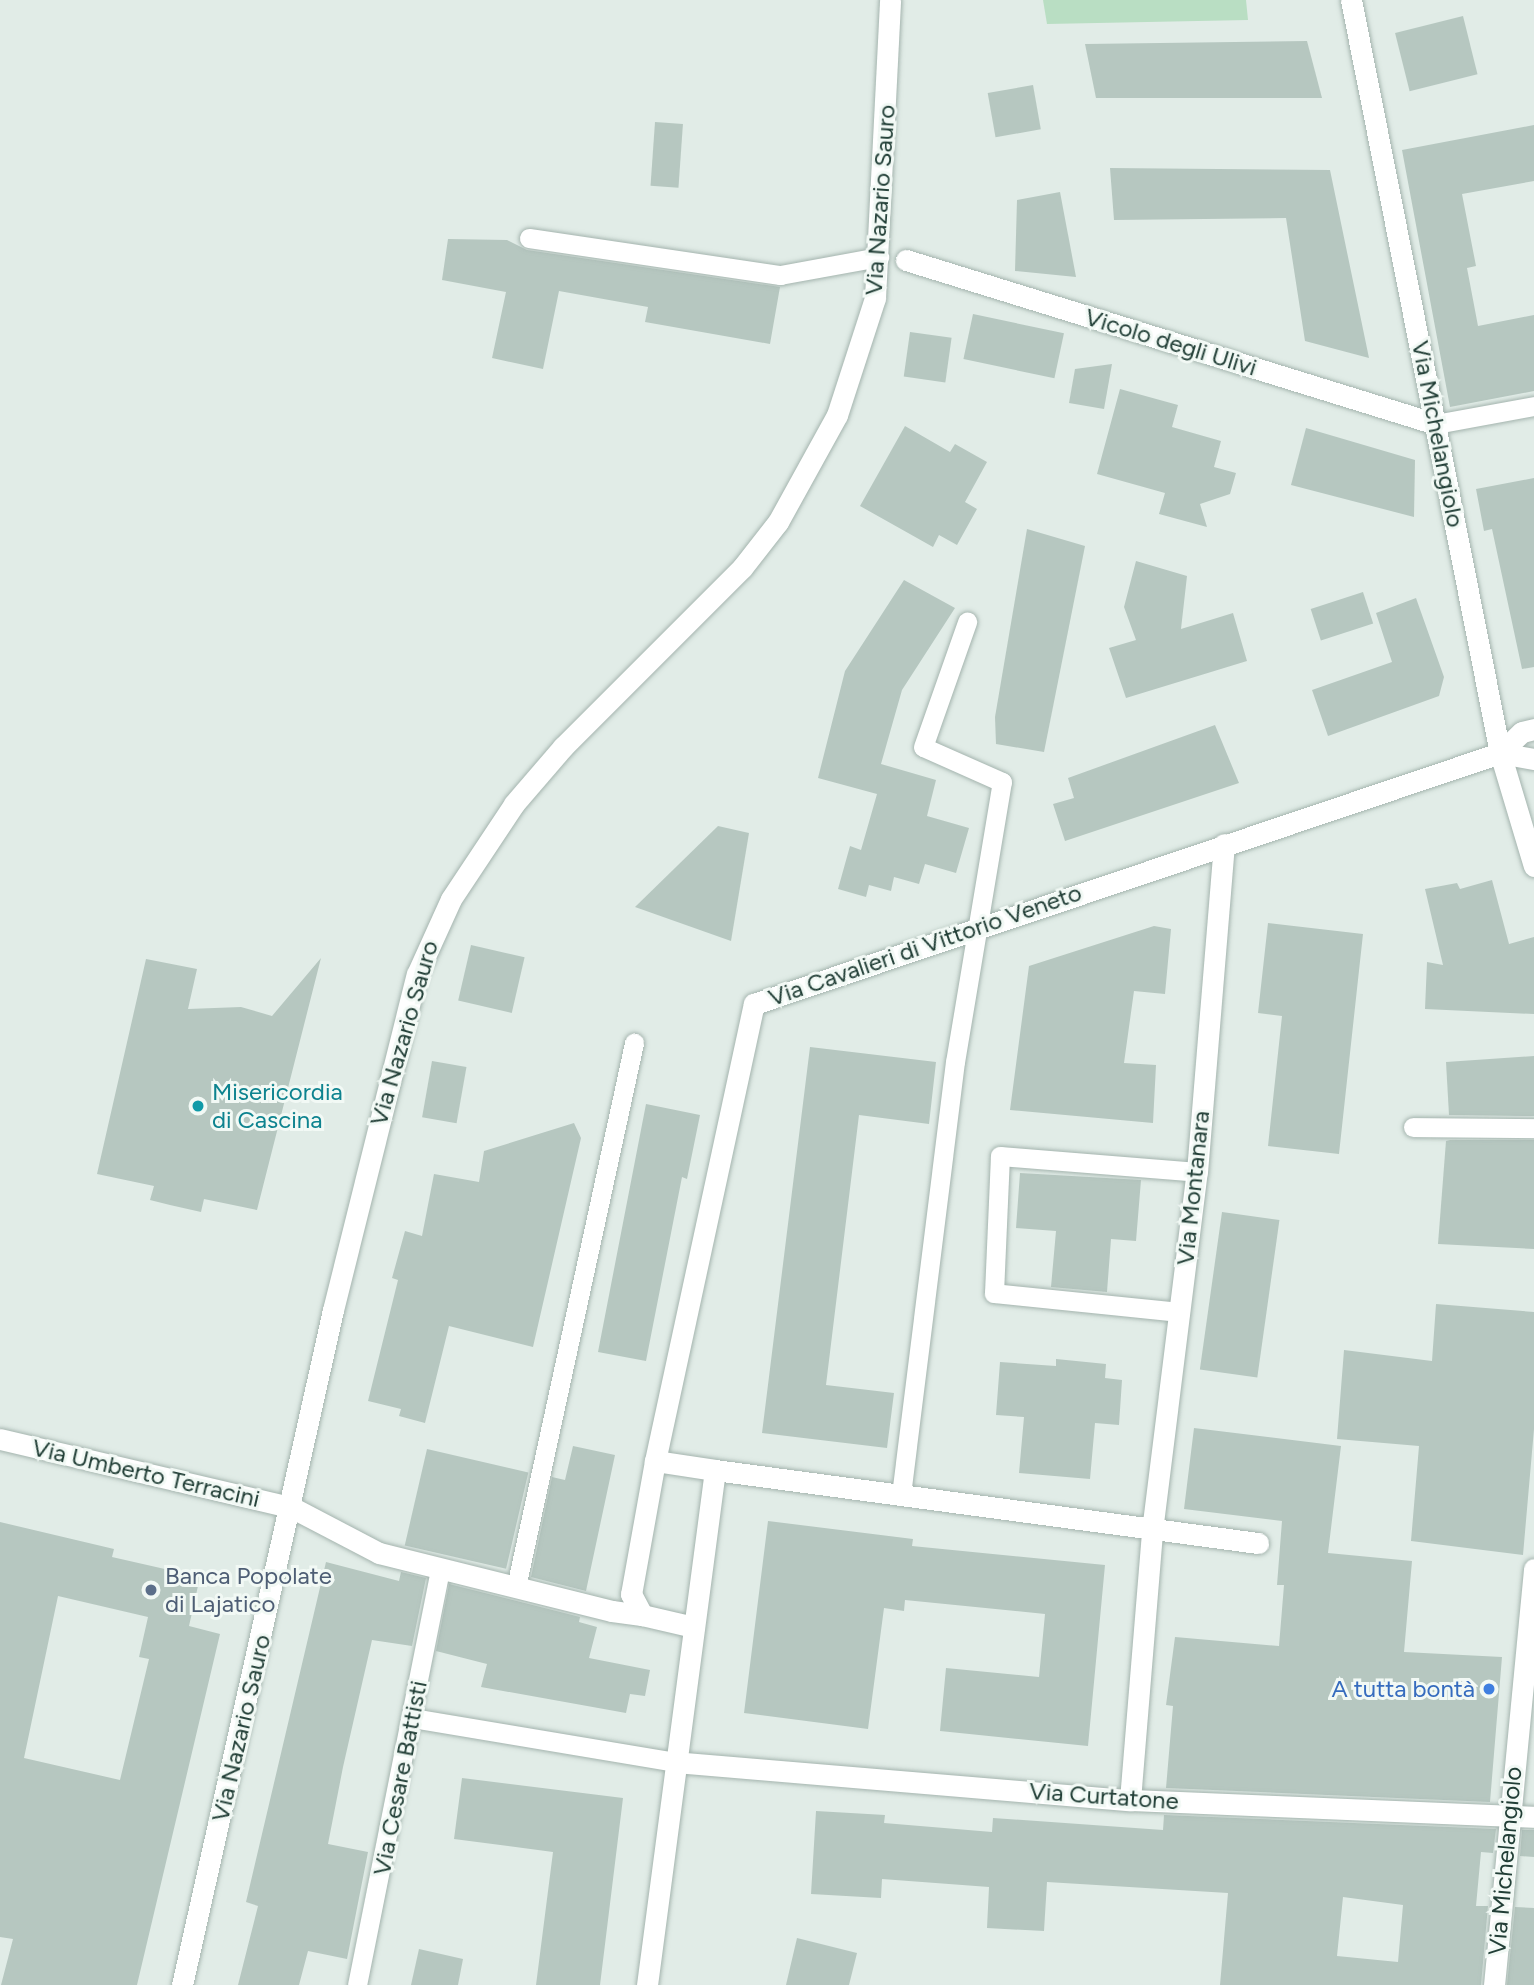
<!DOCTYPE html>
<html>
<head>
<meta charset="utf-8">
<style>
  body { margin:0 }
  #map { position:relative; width:1534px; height:1985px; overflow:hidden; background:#e1ece7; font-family:Figtree,sans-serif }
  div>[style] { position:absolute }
  .green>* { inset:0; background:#b9dec3 }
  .building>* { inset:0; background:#b6c7c0; transform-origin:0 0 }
  .roads { filter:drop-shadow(0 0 2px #a4b4ae) drop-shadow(0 0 2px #a4b4ae) }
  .lane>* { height:19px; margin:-9.5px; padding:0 9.5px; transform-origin:9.5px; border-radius:9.5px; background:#fff }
  .street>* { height:21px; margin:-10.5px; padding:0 10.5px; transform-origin:10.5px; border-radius:10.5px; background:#fff }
  .secondary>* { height:21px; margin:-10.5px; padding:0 10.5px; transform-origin:10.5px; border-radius:10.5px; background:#fff }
  .dots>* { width:19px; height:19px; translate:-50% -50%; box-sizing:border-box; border:4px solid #f2f9f5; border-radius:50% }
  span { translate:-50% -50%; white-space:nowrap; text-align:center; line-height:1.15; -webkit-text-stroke:6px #f2f9f5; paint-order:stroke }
  .street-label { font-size:24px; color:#213e36 }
  .culture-label { font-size:24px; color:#0d838f }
  .left { translate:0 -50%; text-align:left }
  .service-label { font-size:24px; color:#4e5e75 }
  .shop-label { font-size:24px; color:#366cbe }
  .right { translate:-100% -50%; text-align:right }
</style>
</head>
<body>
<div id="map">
  <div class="green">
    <i style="clip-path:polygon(1043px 0,1246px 0,1248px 20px,1047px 24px)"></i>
  </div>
  <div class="building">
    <i style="left:1463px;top:16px;width:60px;height:70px;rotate:76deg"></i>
    <i style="clip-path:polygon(1307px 41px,1322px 98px,1096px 98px,1085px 44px)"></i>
    <i style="left:1033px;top:85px;width:45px;height:46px;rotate:80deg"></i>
    <i style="left:655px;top:122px;width:28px;height:64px;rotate:4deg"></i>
    <i style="clip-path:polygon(1534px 125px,1534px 181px,1462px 194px,1476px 266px,1467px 268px,1478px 326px,1534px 315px,1534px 391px,1450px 407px,1402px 150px)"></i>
    <i style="clip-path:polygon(1110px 168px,1330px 170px,1369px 358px,1305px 341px,1286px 218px,1114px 220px)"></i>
    <i style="clip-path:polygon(1060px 192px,1076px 277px,1015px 271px,1017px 200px)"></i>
    <i style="clip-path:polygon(448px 239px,507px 240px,527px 250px,780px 287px,770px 344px,645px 322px,648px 307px,559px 291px,543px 369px,492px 358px,506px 292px,442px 280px)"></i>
    <i style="left:973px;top:314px;width:93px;height:46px;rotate:12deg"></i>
    <i style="left:910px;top:332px;width:42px;height:45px;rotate:8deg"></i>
    <i style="clip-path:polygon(1112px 364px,1104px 409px,1069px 403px,1075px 369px)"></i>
    <i style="clip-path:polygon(1120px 389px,1178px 405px,1172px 427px,1221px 441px,1214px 467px,1236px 473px,1230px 494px,1200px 504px,1207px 527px,1159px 514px,1165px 493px,1097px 474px)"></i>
    <i style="clip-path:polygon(905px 426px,950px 452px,955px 444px,987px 462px,965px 502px,977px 509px,957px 545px,939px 535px,933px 547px,860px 506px)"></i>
    <i style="clip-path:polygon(1306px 428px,1415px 460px,1414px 517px,1291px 485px)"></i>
    <i style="clip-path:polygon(1534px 478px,1534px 667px,1522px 669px,1492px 529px,1484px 531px,1476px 489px)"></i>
    <i style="clip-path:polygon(1027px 529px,1085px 546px,1044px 752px,996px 744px,995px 717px)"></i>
    <i style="clip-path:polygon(1136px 561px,1187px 576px,1181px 629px,1233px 613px,1247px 661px,1126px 698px,1109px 648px,1136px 640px,1124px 607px)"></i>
    <i style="clip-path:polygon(904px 580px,955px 608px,902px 690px,881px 764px,936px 780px,927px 816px,969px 828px,956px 873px,925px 864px,919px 884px,894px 877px,891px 891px,869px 885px,866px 897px,838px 889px,850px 846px,861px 850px,877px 794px,818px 778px,845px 671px)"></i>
    <i style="left:1363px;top:592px;width:33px;height:55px;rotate:72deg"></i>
    <i style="clip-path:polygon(1416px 598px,1444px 677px,1439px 696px,1328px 736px,1312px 690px,1392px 662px,1376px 613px)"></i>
    <i style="clip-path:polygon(1215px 725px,1239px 783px,1065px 841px,1053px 804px,1074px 798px,1068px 778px)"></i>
    <i style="clip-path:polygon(718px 826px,749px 833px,731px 941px,635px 907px)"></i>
    <i style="clip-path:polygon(1492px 880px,1509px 944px,1534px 937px,1534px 1014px,1425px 1009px,1427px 962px,1443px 965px,1425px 889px,1457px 883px,1460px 889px)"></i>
    <i style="clip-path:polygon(1268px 923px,1363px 934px,1339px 1154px,1268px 1146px,1282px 1016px,1258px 1013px)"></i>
    <i style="clip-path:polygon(1154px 926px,1171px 929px,1165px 994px,1134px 991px,1124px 1063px,1156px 1065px,1153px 1123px,1010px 1110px,1029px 966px)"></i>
    <i style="left:471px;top:945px;width:55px;height:57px;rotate:13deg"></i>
    <i style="clip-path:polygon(321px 958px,257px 1210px,204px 1199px,201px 1212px,170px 1205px,150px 1200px,154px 1186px,97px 1174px,146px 959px,197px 969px,188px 1009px,241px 1007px,272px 1016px)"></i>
    <i style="clip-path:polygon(810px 1047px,936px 1062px,929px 1124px,859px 1115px,826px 1385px,894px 1393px,887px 1448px,762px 1433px)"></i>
    <i style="clip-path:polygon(1534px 1056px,1534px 1116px,1449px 1115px,1446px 1062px)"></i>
    <i style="left:432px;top:1061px;width:35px;height:57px;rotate:10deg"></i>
    <i style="clip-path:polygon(646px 1104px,700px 1115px,687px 1179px,682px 1177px,646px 1361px,598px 1352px)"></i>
    <i style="clip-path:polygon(574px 1123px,581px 1138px,533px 1347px,449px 1326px,425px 1423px,399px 1416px,401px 1409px,368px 1401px,398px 1280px,392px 1278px,405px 1231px,422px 1236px,434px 1174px,479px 1182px,484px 1151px)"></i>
    <i style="clip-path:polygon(1450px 1140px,1534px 1140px,1534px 1249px,1438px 1244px,1446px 1141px)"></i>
    <i style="clip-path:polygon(1020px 1173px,1141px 1180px,1136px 1241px,1111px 1239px,1107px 1292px,1051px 1287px,1056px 1231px,1016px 1228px)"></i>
    <i style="left:1222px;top:1212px;width:58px;height:159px;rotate:8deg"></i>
    <i style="clip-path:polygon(1436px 1304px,1534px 1312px,1534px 1429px,1523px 1555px,1411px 1541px,1419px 1446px,1337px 1439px,1344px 1350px,1432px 1361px)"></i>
    <i style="clip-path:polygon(1056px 1359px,1106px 1364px,1105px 1378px,1122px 1380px,1119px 1425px,1095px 1423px,1090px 1479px,1019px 1473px,1024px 1417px,996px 1415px,1000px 1362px,1056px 1366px)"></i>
    <i style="clip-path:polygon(1194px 1428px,1341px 1446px,1328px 1553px,1412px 1561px,1404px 1652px,1502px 1657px,1490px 1802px,1166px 1788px,1173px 1706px,1166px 1705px,1175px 1637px,1279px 1646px,1284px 1585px,1277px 1585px,1282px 1521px,1184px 1509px)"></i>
    <i style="clip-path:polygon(573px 1446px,615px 1455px,586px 1591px,531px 1577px,552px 1477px,565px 1480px)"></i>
    <i style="left:427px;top:1449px;width:104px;height:99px;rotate:13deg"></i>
    <i style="clip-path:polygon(768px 1521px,913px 1539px,912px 1546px,1105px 1565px,1088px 1746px,940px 1731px,946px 1668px,1039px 1677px,1045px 1614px,905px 1600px,904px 1611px,884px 1608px,868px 1729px,744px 1713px)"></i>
    <i style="clip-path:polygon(evenodd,0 1522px,114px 1549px,112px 1557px,200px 1577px,189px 1626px,220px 1634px,137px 1985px,1px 1985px,13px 1939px,0 1937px,0 1522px,58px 1596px,148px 1617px,139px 1657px,149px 1659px,120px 1780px,24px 1758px,58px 1596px)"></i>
    <i style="clip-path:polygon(326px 1562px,399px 1581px,401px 1572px,426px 1578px,412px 1646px,372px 1640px,343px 1767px,328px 1844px,368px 1852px,347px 1959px,308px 1951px,299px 1985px,238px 1985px,258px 1906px,246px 1902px)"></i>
    <i style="clip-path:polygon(449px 1584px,580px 1617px,579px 1622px,597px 1627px,589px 1658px,650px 1670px,645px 1696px,630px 1694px,626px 1713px,481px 1687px,487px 1664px,436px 1651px)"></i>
    <i style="clip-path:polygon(462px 1778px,623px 1798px,600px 1985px,536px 1985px,553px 1852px,454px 1839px)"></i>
    <i style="clip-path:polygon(evenodd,816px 1811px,885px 1815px,884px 1823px,992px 1832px,993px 1818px,1163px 1830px,1164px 1815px,1496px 1829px,1493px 1853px,1481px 1852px,1476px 1906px,1488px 1906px,1481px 1985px,1220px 1985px,1228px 1893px,1047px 1882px,1044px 1931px,987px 1928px,989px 1887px,882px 1879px,881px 1898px,811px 1894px,816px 1811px,1343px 1897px,1403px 1905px,1398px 1962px,1337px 1956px,1343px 1897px)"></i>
    <i style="clip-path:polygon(1522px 1830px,1534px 1830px,1534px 1857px,1520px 1856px)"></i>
    <i style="clip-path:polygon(1515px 1907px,1534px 1908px,1534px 1985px,1507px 1985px)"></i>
    <i style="clip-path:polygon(797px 1938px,857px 1953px,849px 1985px,786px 1985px)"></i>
    <i style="clip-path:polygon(419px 1949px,463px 1959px,458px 1985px,411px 1985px)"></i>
  </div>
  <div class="roads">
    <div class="lane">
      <i style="left:529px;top:238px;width:254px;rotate:8.4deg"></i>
      <i style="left:780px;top:275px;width:101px;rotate:-10.3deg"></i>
      <i style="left:1436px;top:424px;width:100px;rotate:-10.4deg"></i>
      <i style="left:1413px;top:1127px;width:121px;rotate:0.5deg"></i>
      <i style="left:1180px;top:1312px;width:187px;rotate:-174.2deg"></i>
      <i style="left:994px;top:1293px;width:137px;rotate:-87.5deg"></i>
      <i style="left:1000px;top:1156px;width:198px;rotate:4.6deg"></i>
      <i style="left:901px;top:1495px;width:436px;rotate:-82.9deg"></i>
      <i style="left:955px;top:1062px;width:284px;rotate:-80.5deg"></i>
      <i style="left:1002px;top:782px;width:86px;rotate:-156.1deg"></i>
      <i style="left:923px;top:747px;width:133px;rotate:-70.6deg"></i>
      <i style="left:516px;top:1587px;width:557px;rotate:-77.76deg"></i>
      <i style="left:412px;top:1718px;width:266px;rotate:9.5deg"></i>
      <i style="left:357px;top:1985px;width:424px;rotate:-78.7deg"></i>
    </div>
    <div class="street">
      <i style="left:1351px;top:0;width:768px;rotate:78.81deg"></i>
      <i style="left:1500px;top:753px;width:118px;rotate:73.3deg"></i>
      <i style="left:906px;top:260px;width:555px;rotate:17.19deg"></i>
      <i style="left:1500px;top:753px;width:35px;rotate:10deg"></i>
      <i style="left:0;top:1439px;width:299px;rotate:13.2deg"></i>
      <i style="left:291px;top:1507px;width:99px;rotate:27.6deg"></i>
      <i style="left:379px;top:1553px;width:240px;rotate:14deg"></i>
      <i style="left:612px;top:1611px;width:30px;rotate:8deg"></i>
      <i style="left:655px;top:1461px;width:468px;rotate:-77.8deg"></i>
      <i style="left:754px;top:1004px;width:787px;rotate:-18.6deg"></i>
      <i style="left:1500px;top:753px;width:30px;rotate:-44deg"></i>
      <i style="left:1522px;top:732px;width:12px;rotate:-14deg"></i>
      <i style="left:715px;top:1470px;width:548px;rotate:7.66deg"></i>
      <i style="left:674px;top:1762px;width:458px;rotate:4.8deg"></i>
      <i style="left:1130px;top:1800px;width:404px;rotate:2.4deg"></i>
      <i style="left:1130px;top:1800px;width:270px;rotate:-85.3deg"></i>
      <i style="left:1152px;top:1531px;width:362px;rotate:-82.9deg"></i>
      <i style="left:1197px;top:1172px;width:329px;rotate:-85.3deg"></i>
      <i style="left:647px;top:1985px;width:519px;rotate:-82.48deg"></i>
      <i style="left:715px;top:1470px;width:61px;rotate:-171.5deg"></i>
      <i style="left:655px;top:1461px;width:135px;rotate:100.2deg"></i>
      <i style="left:631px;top:1594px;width:24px;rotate:62deg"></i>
      <i style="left:642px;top:1615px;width:53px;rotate:13deg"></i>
    </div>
    <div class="secondary">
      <i style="left:182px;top:1985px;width:692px;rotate:-77.39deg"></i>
      <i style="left:333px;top:1310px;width:346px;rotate:-76deg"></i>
      <i style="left:417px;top:974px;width:82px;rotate:-65.6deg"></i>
      <i style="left:451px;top:899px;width:114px;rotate:-56.4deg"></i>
      <i style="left:514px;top:804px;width:75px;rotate:-49.3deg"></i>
      <i style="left:563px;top:747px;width:253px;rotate:-45deg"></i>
      <i style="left:742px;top:568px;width:58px;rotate:-52deg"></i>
      <i style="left:778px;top:522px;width:122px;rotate:-61.1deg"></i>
      <i style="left:837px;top:415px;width:123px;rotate:-72deg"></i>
      <i style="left:875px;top:298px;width:298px;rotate:-87.1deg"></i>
      <i style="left:1494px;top:1985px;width:418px;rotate:-84.5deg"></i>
    </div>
  </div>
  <div class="dots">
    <i style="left:198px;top:1106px;background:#0f9aa8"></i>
    <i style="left:151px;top:1590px;background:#5c6f8a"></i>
    <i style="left:1489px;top:1689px;background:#3f7fe0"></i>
  </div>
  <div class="street-label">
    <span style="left:880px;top:200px;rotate:-86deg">Via Nazario Sauro</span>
    <span style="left:1171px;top:342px;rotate:17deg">Vicolo degli Ulivi</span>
    <span style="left:1438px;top:434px;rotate:79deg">Via Michelangiolo</span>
    <span style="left:925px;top:945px;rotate:-19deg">Via Cavalieri di Vittorio Veneto</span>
    <span style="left:404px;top:1033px;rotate:-74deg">Via Nazario Sauro</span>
    <span style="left:1193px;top:1188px;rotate:-84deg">Via Montanara</span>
    <span style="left:146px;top:1473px;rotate:13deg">Via Umberto Terracini</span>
    <span style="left:241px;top:1728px;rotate:-77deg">Via Nazario Sauro</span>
    <span style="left:400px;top:1778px;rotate:-79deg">Via Cesare Battisti</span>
    <span style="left:1104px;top:1796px;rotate:4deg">Via Curtatone</span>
    <span style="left:1505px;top:1861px;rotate:-85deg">Via Michelangiolo</span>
  </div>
  <div class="culture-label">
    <span class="left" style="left:212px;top:1106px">Misericordia<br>di Cascina</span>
  </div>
  <div class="service-label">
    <span class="left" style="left:165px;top:1590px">Banca Popolate<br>di Lajatico</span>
  </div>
  <div class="shop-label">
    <span class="right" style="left:1475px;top:1689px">A tutta bontà</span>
  </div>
</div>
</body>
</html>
